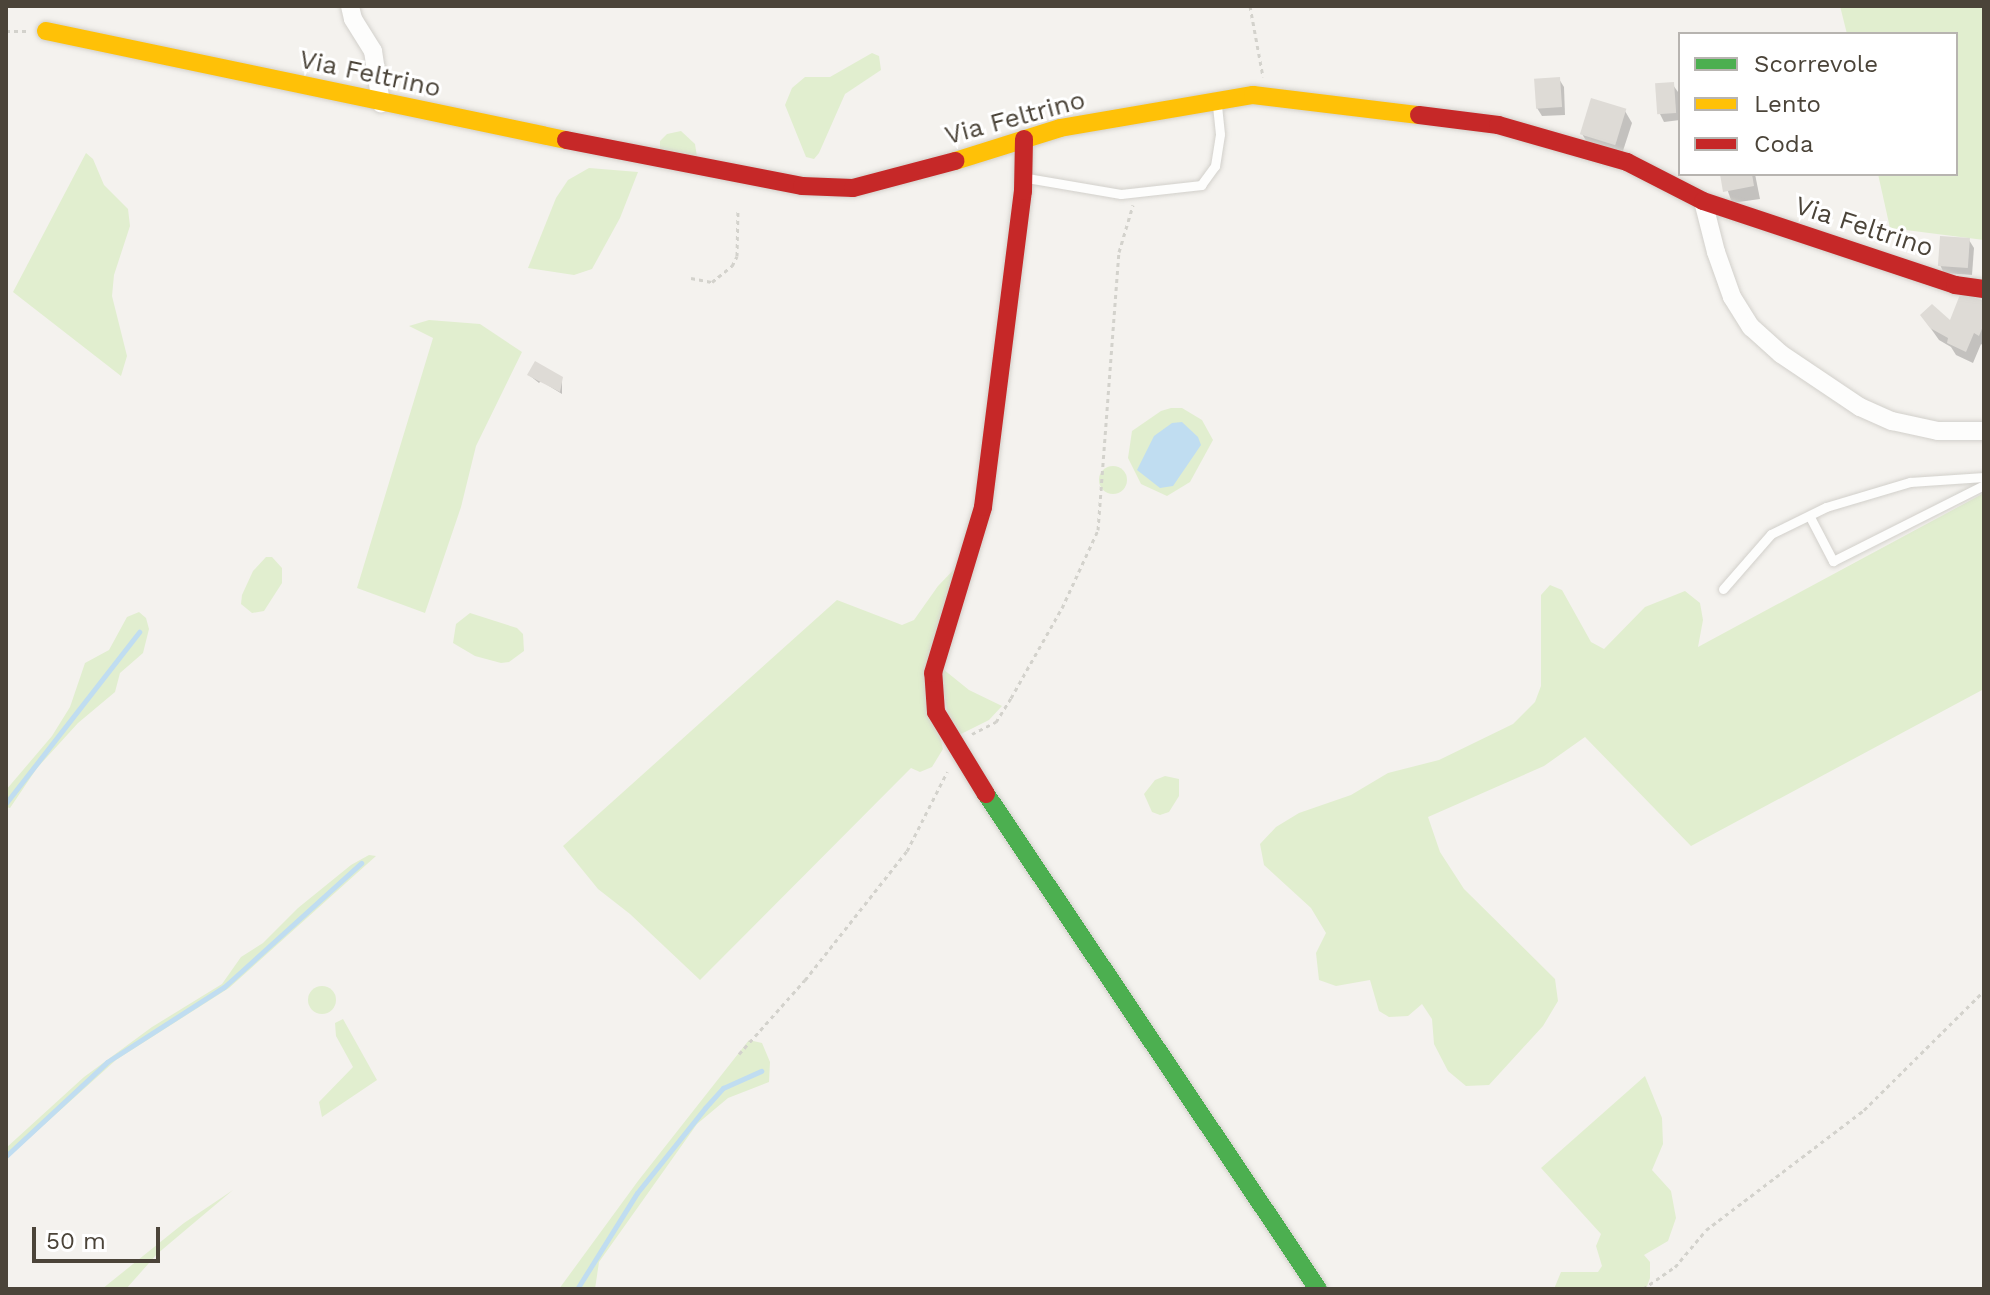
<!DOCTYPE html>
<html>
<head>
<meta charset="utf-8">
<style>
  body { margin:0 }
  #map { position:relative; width:1990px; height:1295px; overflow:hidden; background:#f4f2ee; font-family:"Work Sans",sans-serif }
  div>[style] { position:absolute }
  .green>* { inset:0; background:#e1eecf }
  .round { border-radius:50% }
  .water>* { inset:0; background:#c0ddf1 }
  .shadow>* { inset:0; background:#0003 }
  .stream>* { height:5px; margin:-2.5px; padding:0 2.5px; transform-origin:2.5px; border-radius:2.5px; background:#c0ddf1 }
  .building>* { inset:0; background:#dedbd6; transform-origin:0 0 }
  .path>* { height:3px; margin-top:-1.5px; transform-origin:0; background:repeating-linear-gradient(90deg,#d3d2cc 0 4px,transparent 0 8px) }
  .roads { filter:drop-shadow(0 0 2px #d2d0cb) drop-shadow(0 0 2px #d2d0cb) }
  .lane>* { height:9px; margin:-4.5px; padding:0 4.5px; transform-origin:4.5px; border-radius:4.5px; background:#fdfdfc }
  .street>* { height:18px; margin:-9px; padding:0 9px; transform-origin:9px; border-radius:9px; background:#fdfdfc }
  .fast>* { height:18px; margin:-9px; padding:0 9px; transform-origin:9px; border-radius:9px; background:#4caf50 }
  .slow>* { height:18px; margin:-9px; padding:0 9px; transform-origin:9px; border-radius:9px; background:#ffc107 }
  .jam>* { height:18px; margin:-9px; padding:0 9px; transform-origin:9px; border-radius:9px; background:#c62828 }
  span { translate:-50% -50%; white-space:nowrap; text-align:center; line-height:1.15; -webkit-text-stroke:6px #fff; paint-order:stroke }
  .street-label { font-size:26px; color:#4b4439 }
  .frame { position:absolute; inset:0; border:8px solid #4b4439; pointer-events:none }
  .legend { position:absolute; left:1678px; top:32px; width:280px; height:144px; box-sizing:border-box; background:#fff; border:2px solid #b7b4b0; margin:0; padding:10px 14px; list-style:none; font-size:24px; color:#4b4439 }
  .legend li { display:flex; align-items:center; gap:16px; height:40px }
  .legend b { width:40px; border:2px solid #b7b4b0 }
  .scale { position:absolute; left:32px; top:1227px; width:128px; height:36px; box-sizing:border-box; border:4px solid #4b4439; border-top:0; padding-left:10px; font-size:24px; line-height:28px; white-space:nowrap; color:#4b4439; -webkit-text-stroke:6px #fff; paint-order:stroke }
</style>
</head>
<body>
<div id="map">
  <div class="green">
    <i style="clip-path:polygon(1840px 6px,1984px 6px,1984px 240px,1890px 228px,1878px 174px,1956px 174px,1956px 34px,1847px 34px)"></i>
    <i style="clip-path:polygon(872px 53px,879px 56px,881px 70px,845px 94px,819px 153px,814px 159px,806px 157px,785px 105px,792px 88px,805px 77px,830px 77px)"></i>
    <i style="clip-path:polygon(681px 131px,695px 144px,697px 157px,660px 152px,660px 141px,667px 134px)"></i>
    <i style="clip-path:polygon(86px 153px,93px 159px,104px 185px,128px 209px,130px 226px,114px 275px,112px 296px,127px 356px,121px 376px,13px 292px)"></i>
    <i style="clip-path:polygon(589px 168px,638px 172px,620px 218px,592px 269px,574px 275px,528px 268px,556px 198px,568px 180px)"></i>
    <i style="clip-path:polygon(429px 320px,480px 324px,522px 352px,476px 446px,461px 507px,425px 613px,357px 588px,433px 338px,409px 326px)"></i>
    <i style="clip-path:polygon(1171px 408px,1182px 408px,1202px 420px,1213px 440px,1190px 482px,1167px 496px,1141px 484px,1128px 458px,1132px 431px,1161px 411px)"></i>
    <i class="round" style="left:1099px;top:466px;width:28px;height:28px"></i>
    <i style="clip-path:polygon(1984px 493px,1984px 689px,1691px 846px,1585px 737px,1544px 766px,1428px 817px,1440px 852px,1464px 889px,1555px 979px,1558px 1001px,1543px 1026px,1489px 1085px,1466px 1086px,1448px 1071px,1434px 1044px,1432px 1019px,1422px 1004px,1408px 1016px,1389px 1017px,1379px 1011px,1370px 980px,1336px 986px,1319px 980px,1316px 953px,1326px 933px,1311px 908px,1264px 865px,1260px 844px,1276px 827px,1299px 813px,1351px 795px,1388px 773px,1439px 760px,1513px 724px,1535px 702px,1541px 686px,1541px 595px,1550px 585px,1562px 590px,1591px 642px,1604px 649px,1645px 607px,1685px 591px,1700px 603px,1703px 620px,1698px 647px)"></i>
    <i style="clip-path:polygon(266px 557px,272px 557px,282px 568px,282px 583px,264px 611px,252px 613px,241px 604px,242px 595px,253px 571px)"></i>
    <i style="clip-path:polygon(964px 559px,924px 671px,943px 749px,932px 767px,920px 772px,911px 768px,700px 980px,630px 914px,598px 889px,563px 846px,837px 600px,902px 625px,914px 620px,938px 586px)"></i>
    <i style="clip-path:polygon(139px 612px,146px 618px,149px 629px,143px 653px,120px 673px,115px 692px,78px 723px,37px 768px,10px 808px,6px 807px,6px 790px,52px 736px,70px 707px,85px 663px,109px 650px,127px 617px)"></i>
    <i style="clip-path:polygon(470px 613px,517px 628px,523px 634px,524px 651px,509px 662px,501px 663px,475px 656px,453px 643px,456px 624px)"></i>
    <i style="clip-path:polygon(938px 665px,969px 690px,1002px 706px,989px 720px,953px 738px)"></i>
    <i style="clip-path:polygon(1165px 776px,1179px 779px,1179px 796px,1169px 812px,1160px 815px,1152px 812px,1144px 794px,1155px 780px)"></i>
    <i style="clip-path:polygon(369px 855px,376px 856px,229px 988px,116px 1060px,6px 1159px,6px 1148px,84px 1077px,152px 1027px,222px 984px,241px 957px,263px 943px,298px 908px,351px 865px)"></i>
    <i class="round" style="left:308px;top:986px;width:28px;height:28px"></i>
    <i style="clip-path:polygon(343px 1019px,377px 1080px,322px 1117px,319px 1102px,353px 1067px,336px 1036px,335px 1023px)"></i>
    <i style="clip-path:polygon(749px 1040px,762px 1043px,770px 1062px,769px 1082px,728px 1098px,697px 1124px,599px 1262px,595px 1289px,559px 1289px,638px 1181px)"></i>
    <i style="clip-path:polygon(1645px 1076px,1662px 1118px,1663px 1144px,1652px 1170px,1671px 1191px,1676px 1218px,1668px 1241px,1644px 1255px,1650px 1262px,1650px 1278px,1646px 1289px,1554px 1289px,1561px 1272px,1598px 1272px,1602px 1266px,1596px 1246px,1601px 1234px,1541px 1168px)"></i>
    <i style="clip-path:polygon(233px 1190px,157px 1254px,126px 1289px,102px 1289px,184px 1223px)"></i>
  </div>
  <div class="water">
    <i style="clip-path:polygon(1182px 422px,1198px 437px,1201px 445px,1173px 486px,1160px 488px,1137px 470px,1154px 436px,1172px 423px)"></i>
  </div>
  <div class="shadow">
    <i style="clip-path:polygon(1559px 79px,1564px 87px,1565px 115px,1542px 116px,1537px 108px)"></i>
    <i style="clip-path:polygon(1673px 85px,1678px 92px,1680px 120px,1664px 122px,1660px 114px)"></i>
    <i style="clip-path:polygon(1625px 111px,1632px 123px,1621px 157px,1590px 147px,1582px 134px)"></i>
    <i style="clip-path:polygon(1722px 174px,1755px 174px,1760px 199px,1732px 203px)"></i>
    <i style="clip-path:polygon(1969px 240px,1974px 248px,1972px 275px,1944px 273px,1940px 265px)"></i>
    <i style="clip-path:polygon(1984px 303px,1984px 346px,1981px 344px,1973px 363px,1956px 355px,1951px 347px,1939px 340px,1922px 316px,1951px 323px)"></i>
    <i style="clip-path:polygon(529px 375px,562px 379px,562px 394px,541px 381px,539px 383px)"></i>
  </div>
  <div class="stream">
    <i style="left:6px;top:803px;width:217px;rotate:-52.1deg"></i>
    <i style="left:6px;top:1156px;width:138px;rotate:-42.9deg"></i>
    <i style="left:107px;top:1062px;width:139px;rotate:-32.7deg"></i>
    <i style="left:224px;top:987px;width:185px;rotate:-42.1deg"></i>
    <i style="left:577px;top:1289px;width:113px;rotate:-58deg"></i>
    <i style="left:637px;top:1193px;width:109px;rotate:-51.3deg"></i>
    <i style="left:705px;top:1108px;width:27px;rotate:-48deg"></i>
    <i style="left:723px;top:1088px;width:42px;rotate:-24.1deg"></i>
  </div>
  <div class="building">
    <i style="left:1560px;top:77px;width:30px;height:26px;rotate:86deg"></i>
    <i style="left:1674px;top:82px;width:31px;height:19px;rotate:86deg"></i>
    <i style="left:1591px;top:98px;width:37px;height:38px;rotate:17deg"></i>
    <i style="clip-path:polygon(1720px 174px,1752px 174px,1754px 186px,1723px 192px)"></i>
    <i style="left:1940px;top:236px;width:30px;height:30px;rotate:4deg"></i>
    <i style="clip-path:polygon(1961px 292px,1984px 301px,1984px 324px,1979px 336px,1974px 333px,1966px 352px,1947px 343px,1948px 338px,1930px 328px,1920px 315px,1932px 304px,1950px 320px)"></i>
    <i style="clip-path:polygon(535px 361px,563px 377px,560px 392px,527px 375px)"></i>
  </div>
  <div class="path">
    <i style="left:1250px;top:6px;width:72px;rotate:79.6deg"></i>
    <i style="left:6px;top:31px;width:20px"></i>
    <i style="left:691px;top:278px;width:21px;rotate:11deg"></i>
    <i style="left:712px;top:282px;width:26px;rotate:-39deg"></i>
    <i style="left:732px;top:266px;width:11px;rotate:-63deg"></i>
    <i style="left:737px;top:256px;width:46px;rotate:-88.8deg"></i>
    <i style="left:972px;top:734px;width:27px;rotate:-27deg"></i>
    <i style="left:996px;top:722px;width:28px;rotate:-58deg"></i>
    <i style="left:1011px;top:698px;width:103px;rotate:-60.5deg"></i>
    <i style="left:1062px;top:608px;width:86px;rotate:-65.2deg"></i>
    <i style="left:1098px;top:530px;width:279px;rotate:-85.7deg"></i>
    <i style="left:1119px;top:252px;width:49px;rotate:-73.4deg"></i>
    <i style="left:739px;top:1054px;width:99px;rotate:-48.3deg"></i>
    <i style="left:805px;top:980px;width:164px;rotate:-51.7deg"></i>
    <i style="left:907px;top:851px;width:89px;rotate:-63.1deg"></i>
    <i style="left:1643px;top:1289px;width:39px;rotate:-35deg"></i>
    <i style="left:1675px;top:1267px;width:48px;rotate:-50deg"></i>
    <i style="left:1706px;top:1230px;width:198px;rotate:-37.2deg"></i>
    <i style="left:1864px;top:1110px;width:169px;rotate:-44.8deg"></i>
  </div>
  <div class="roads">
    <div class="lane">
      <i style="left:1027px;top:178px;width:95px;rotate:9.7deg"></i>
      <i style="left:1121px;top:194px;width:81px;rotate:-6.4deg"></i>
      <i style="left:1201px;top:185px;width:24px;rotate:-54deg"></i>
      <i style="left:1215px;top:166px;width:32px;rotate:-81deg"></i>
      <i style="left:1220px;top:134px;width:29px;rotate:-96deg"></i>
      <i style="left:1810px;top:517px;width:50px;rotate:62.4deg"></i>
      <i style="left:1833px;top:561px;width:169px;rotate:-26.7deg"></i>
      <i style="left:1723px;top:589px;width:73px;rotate:-48.9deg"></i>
      <i style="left:1771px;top:534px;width:61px;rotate:-26.1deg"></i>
      <i style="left:1826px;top:507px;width:88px;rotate:-16.6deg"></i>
      <i style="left:1910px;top:482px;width:74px;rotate:-3.9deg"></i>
    </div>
    <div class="street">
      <i style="left:350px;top:6px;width:13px;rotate:77deg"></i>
      <i style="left:353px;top:19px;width:38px;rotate:58deg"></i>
      <i style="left:373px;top:51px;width:53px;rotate:81.3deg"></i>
      <i style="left:1703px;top:201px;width:53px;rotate:75.7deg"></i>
      <i style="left:1716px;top:252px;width:48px;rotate:70.4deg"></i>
      <i style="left:1732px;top:297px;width:36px;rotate:58deg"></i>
      <i style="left:1751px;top:327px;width:40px;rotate:42deg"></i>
      <i style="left:1781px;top:354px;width:95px;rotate:33.9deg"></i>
      <i style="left:1860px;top:407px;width:35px;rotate:24deg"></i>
      <i style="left:1892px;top:421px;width:47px;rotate:12.3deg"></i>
      <i style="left:1938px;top:431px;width:46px"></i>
    </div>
    <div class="fast">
      <i style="left:986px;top:794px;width:596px;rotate:56.15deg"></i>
    </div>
    <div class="slow">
      <i style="left:46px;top:31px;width:531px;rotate:11.84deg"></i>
      <i style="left:955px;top:161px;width:110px;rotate:-17.4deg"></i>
      <i style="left:1060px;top:128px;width:196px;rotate:-9.7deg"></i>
      <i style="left:1253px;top:95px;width:167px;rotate:6.9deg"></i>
    </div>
    <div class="jam">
      <i style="left:1419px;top:115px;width:80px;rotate:7.2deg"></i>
      <i style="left:1498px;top:125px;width:134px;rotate:16deg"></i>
      <i style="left:1627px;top:162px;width:85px;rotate:27.2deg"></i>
      <i style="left:1703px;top:201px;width:266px;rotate:18.4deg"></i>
      <i style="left:1955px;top:285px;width:29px;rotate:8deg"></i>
      <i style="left:566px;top:140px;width:240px;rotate:11deg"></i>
      <i style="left:802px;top:186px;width:51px;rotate:2.2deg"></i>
      <i style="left:853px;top:188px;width:106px;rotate:-14.8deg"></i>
      <i style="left:986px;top:794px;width:96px;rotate:-121.4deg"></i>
      <i style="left:936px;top:712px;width:39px;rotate:-94deg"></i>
      <i style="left:933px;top:673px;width:173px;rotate:-73.2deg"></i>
      <i style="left:983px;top:507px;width:319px;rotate:-82.8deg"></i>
      <i style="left:1023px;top:191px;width:52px;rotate:-88.9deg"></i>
    </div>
  </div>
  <div class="street-label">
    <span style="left:370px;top:74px;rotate:12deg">Via Feltrino</span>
    <span style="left:1015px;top:118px;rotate:-15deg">Via Feltrino</span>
    <span style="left:1864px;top:227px;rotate:18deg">Via Feltrino</span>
  </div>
  <div class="frame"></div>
  <ul class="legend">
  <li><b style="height:10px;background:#4caf50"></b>Scorrevole</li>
  <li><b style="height:10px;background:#ffc107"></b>Lento</li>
  <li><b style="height:10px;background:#c62828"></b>Coda</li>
  </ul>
  <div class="scale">50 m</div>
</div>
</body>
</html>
